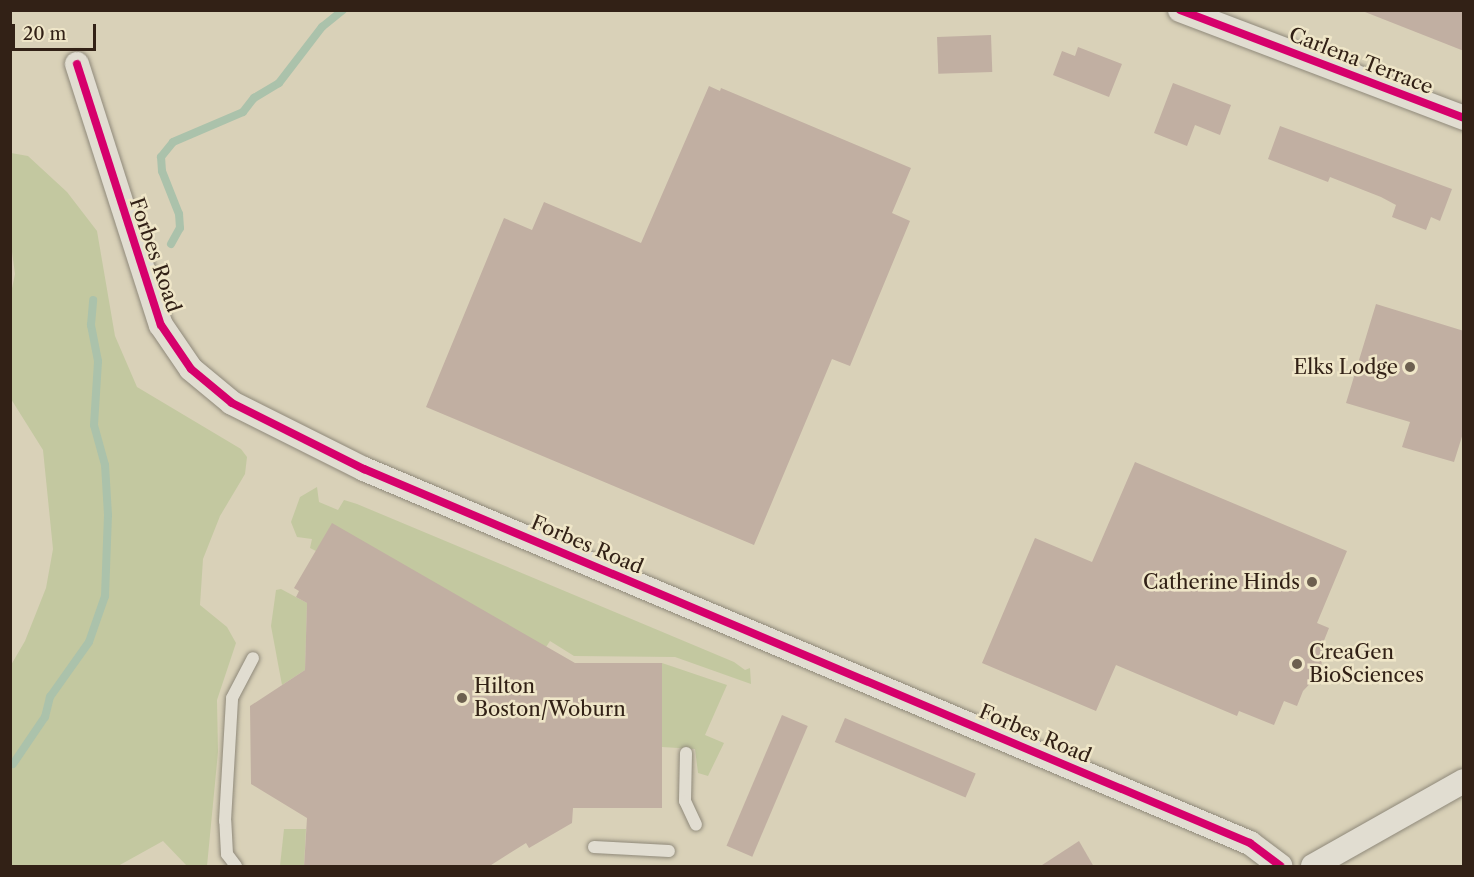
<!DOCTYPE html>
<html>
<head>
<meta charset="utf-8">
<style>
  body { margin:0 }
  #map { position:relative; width:1474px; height:877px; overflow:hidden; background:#d9d1b8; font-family:"Libre Caslon Text",serif }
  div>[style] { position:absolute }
  .green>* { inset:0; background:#c3c8a0 }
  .stream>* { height:8px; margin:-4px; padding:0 4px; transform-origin:4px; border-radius:4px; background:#abc2ab }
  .building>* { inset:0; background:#c1afa2; transform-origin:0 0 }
  .roads { filter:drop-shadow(0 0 2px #8f897a) drop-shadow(0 0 2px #8f897a) }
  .lane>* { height:12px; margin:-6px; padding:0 6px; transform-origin:6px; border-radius:6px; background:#e1ddd1 }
  .street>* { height:24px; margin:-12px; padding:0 12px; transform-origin:12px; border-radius:12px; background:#e1ddd1 }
  .cycleway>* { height:8px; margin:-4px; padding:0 4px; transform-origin:4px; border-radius:4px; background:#d6006c }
  .dots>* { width:16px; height:16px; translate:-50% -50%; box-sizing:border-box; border:3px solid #efe6c8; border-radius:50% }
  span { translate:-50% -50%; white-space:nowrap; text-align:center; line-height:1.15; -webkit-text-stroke:5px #efe6c8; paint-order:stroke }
  .street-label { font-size:20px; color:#322116 }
  .poi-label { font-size:20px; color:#322116 }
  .right { translate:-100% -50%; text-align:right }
  .left { translate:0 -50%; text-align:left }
  .frame { position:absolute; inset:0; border:12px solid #322116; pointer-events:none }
  .scale { position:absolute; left:12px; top:24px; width:84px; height:27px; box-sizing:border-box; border:3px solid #322116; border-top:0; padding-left:8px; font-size:18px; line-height:21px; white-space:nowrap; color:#322116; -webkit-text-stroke:4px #efe6c8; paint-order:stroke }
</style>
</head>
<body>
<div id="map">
  <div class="green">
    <i style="clip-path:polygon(11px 153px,28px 156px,67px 192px,97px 231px,115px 336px,137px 387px,241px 449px,247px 457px,245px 474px,220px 516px,203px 559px,200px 605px,227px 627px,236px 643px,217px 700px,218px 752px,207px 866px,187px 866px,163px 841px,118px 866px,11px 866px,11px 665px,25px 641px,46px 588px,53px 549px,43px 450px,11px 399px,10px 298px,15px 274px,10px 237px)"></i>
    <i style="clip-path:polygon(317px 487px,319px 502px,338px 510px,344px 500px,357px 504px,734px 662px,745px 670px,750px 668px,751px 684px,675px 657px,574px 656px,550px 641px,546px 647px,316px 551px,310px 548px,312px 539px,297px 537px,291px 522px,300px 497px)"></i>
    <i style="clip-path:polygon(281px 589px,307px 603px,305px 670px,282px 685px,271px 626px,276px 590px)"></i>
    <i style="clip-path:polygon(662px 663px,727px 685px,705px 735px,724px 743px,708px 776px,698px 773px,695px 749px,662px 747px)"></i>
    <i style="clip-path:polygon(284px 829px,306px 829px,304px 866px,280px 866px)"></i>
  </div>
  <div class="stream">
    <i style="left:171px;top:244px;width:18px;rotate:-61deg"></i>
    <i style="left:180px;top:228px;width:14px;rotate:-94deg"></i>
    <i style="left:179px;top:214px;width:46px;rotate:-111.6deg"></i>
    <i style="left:162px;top:171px;width:14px;rotate:-94deg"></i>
    <i style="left:161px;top:157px;width:19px;rotate:-51deg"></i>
    <i style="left:173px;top:142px;width:76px;rotate:-23.2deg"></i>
    <i style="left:243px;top:112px;width:18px;rotate:-52deg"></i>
    <i style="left:254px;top:98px;width:29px;rotate:-31deg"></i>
    <i style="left:279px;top:83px;width:71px;rotate:-52.5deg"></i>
    <i style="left:322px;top:27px;width:27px;rotate:-39deg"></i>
    <i style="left:13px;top:764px;width:57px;rotate:-55.8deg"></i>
    <i style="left:45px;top:717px;width:21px;rotate:-76deg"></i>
    <i style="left:50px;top:697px;width:67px;rotate:-54.7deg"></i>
    <i style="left:89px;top:642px;width:49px;rotate:-70.8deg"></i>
    <i style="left:105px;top:596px;width:81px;rotate:-87.9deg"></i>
    <i style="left:108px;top:515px;width:50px;rotate:-93.4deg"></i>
    <i style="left:105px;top:465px;width:41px;rotate:-105.4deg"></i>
    <i style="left:94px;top:425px;width:64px;rotate:-86.4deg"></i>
    <i style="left:98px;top:361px;width:37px;rotate:-101deg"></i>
    <i style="left:91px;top:325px;width:25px;rotate:-85deg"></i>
  </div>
  <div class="building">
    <i style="clip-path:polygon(1365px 10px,1464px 10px,1464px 51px,1365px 12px)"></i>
    <i style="left:991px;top:35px;width:37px;height:54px;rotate:88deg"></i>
    <i style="clip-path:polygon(1078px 47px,1122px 64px,1109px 97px,1053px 75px,1062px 51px,1075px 56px)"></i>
    <i style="clip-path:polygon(1173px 83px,1231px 105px,1220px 135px,1195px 125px,1187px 146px,1154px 133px)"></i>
    <i style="clip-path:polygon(709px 86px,720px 91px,721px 88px,911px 168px,892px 213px,910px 221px,850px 366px,832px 359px,754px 545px,426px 407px,504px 218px,532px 230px,544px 202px,641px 243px)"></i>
    <i style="clip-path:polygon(1280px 126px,1452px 189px,1440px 221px,1431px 217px,1426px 230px,1392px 217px,1396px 205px,1381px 197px,1330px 177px,1328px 182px,1268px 159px)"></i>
    <i style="clip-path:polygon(1376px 304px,1464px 331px,1464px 430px,1454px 462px,1402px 447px,1410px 422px,1346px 403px)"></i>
    <i style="clip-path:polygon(1135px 462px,1347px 551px,1317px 623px,1329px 628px,1323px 643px,1321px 672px,1303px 691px,1297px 706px,1284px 701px,1274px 725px,1239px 711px,1237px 716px,1116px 665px,1096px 711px,982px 663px,1035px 538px,1092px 562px)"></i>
    <i style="clip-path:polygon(332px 523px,575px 663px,662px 663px,662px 808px,573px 808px,572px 823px,529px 848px,526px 843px,488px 867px,304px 867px,307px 818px,251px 784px,250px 706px,305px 670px,307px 603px,296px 597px,299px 591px,294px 588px)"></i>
    <i style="left:782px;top:715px;width:28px;height:142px;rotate:23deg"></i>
    <i style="left:845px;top:718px;width:142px;height:26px;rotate:23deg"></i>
    <i style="clip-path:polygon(1079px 841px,1094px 867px,1039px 867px)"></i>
  </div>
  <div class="roads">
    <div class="lane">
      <i style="left:686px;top:753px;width:48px;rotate:91.2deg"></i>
      <i style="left:685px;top:801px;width:26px;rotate:65deg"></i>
      <i style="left:594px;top:847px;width:75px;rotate:3.1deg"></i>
      <i style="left:236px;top:866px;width:15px;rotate:-127deg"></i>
      <i style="left:227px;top:854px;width:33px;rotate:-93deg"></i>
      <i style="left:225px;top:821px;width:123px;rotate:-86.7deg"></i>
      <i style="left:232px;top:698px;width:45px;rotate:-62.3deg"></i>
    </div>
    <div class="street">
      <i style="left:1180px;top:10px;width:304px;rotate:20.8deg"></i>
      <i style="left:77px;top:64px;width:274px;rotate:72.2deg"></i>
      <i style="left:161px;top:325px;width:53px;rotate:55.7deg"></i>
      <i style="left:191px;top:369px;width:53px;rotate:39.7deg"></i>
      <i style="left:232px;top:403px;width:148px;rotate:26.6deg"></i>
      <i style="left:364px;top:469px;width:962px;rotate:22.89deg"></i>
      <i style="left:1250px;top:843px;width:38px;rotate:37deg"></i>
      <i style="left:1313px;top:866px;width:173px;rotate:-29.4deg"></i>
    </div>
  </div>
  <div class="cycleway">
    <i style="left:1180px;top:10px;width:304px;rotate:20.8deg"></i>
    <i style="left:77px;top:64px;width:274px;rotate:72.2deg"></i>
    <i style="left:161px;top:325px;width:53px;rotate:55.7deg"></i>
    <i style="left:191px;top:369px;width:53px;rotate:39.7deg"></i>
    <i style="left:232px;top:403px;width:148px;rotate:26.6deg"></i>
    <i style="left:364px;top:469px;width:962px;rotate:22.89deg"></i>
    <i style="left:1250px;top:843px;width:38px;rotate:37deg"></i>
  </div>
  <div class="dots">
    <i style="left:1410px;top:367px;background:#6c5f4f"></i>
    <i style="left:1312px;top:582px;background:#6c5f4f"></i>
    <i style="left:1297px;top:664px;background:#6c5f4f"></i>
    <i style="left:462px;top:698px;background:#6c5f4f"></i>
  </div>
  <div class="street-label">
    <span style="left:1361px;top:61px;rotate:21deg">Carlena Terrace</span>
    <span style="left:155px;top:255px;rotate:71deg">Forbes Road</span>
    <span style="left:587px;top:545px;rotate:23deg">Forbes Road</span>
    <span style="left:1035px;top:734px;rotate:23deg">Forbes Road</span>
  </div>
  <div class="poi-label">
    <span class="right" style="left:1398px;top:367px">Elks Lodge</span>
    <span class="right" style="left:1300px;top:582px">Catherine Hinds</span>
    <span class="left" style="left:1309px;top:664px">CreaGen<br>BioSciences</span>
    <span class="left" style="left:474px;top:698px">Hilton<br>Boston/Woburn</span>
  </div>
  <div class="frame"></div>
  <div class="scale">20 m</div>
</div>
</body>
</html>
